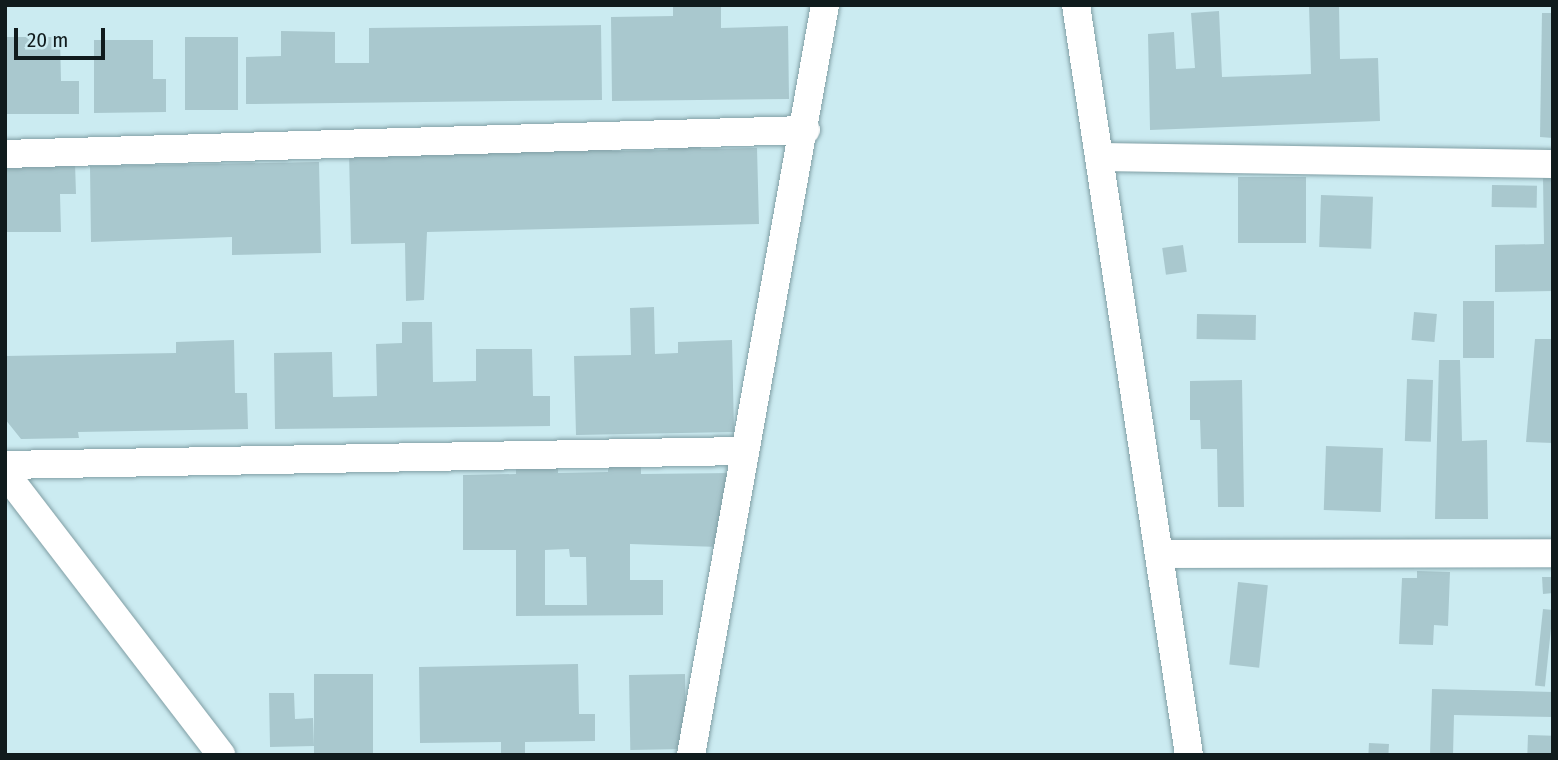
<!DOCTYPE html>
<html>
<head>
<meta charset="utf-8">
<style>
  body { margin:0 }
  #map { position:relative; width:1558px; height:760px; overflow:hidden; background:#cbebf1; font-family:"Fira Sans Condensed",sans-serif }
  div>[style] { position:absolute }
  .building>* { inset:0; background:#a9c8ce; transform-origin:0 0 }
  .roads { filter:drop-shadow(0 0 2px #809ea4) drop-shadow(0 0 2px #809ea4) }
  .street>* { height:28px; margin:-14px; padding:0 14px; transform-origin:14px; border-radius:14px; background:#fff }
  span { translate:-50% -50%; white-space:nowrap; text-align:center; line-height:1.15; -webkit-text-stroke:5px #cbebf1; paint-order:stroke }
  .frame { position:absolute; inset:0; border:7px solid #101b1d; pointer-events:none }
  .scale { position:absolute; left:14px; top:28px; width:91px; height:32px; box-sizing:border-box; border:4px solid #101b1d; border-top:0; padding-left:9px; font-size:21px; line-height:24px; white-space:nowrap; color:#101b1d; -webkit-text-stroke:5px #cbebf1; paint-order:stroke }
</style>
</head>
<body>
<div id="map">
  <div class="building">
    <i style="clip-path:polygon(673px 5px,721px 5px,721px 28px,788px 26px,789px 99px,612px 101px,611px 17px,673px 16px)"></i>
    <i style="clip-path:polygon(1309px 5px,1339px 5px,1340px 59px,1378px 58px,1380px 121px,1150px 130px,1148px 34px,1174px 32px,1176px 69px,1195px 68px,1191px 13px,1219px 11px,1222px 77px,1311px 74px)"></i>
    <i style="clip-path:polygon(1542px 13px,1553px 13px,1553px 138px,1540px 137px)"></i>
    <i style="clip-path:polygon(601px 25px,602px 100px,246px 104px,246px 57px,281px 56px,281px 31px,335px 32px,335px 63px,369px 63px,369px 28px)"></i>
    <i style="clip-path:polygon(5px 37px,60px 37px,61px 81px,79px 81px,79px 114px,5px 114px)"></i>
    <i style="left:185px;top:37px;width:53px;height:73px"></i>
    <i style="clip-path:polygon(94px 40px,153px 40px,153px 79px,166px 79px,166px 112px,94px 113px)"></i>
    <i style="clip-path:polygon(701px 135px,701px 149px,757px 148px,759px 224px,427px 232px,424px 300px,406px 301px,405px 243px,351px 244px,349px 152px,611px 138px,612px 151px,668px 150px,667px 136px)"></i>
    <i style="clip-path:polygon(5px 157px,75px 163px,76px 194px,60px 194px,61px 232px,5px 232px)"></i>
    <i style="clip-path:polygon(319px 162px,321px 253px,232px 255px,232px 237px,91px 242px,90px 166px)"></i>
    <i style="left:1238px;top:177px;width:68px;height:66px"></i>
    <i style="clip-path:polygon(1543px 177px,1553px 177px,1553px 291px,1495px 292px,1495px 245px,1544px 244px)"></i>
    <i style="left:1492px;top:185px;width:45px;height:22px;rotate:1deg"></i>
    <i style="left:1321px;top:195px;width:52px;height:52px;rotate:2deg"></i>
    <i style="left:1183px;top:245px;width:27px;height:21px;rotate:82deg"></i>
    <i style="left:1463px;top:301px;width:31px;height:57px"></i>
    <i style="clip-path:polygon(654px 307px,655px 354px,678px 353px,678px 342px,732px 340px,734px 432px,576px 435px,574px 356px,631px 355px,630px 308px)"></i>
    <i style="left:1414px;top:312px;width:23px;height:28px;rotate:5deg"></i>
    <i style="left:1197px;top:314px;width:59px;height:25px;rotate:1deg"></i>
    <i style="clip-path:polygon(402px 322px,432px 322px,433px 382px,476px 381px,476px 349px,532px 349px,533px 396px,550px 396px,550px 426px,275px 429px,274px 353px,332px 352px,333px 397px,377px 396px,376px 344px,402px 343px)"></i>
    <i style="clip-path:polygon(1535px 339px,1553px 339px,1553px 443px,1526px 442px)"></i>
    <i style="clip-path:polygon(234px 340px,235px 393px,247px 393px,248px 429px,78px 432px,79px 438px,21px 439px,5px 419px,5px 356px,176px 353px,176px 342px)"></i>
    <i style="clip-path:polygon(1439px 360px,1460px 360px,1462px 441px,1487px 440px,1488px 519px,1435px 519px)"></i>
    <i style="left:1407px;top:379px;width:26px;height:62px;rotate:2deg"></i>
    <i style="clip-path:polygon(1242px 380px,1244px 507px,1218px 507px,1217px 449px,1201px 449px,1200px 420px,1190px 420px,1190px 381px)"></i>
    <i style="left:1326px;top:446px;width:57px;height:64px;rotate:2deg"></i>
    <i style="clip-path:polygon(evenodd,516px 462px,558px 462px,558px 473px,608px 472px,608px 462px,641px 462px,641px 474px,732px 473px,719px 547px,630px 544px,630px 580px,663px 580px,663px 615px,516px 616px,516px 550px,463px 550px,463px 475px,516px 474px,516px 462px,569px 549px,570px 557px,586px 557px,587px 605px,545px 605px,545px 550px,569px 549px)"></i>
    <i style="clip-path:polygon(1417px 571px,1450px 572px,1448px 626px,1434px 625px,1433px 645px,1399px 644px,1402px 578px,1417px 578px)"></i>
    <i style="clip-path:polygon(1542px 577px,1553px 577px,1553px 593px,1543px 594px)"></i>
    <i style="left:1238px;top:582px;width:30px;height:83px;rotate:6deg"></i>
    <i style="left:1543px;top:609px;width:10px;height:77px;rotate:6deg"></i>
    <i style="clip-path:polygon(578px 664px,579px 714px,595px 714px,595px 741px,525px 742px,525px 755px,501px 755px,501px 742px,420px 743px,419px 667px)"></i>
    <i style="left:373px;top:674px;width:79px;height:59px;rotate:90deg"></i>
    <i style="left:685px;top:674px;width:75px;height:56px;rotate:89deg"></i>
    <i style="clip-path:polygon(1432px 689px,1553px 692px,1553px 717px,1454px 715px,1453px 755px,1430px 755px)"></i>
    <i style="clip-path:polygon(269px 693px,294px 693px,295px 719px,313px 718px,314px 746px,270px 747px)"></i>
    <i style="left:1528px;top:735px;width:25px;height:20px;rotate:2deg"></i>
    <i style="left:1369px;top:743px;width:20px;height:12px;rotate:3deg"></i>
  </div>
  <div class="roads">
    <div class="street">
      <i style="left:1076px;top:5px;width:758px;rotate:81.43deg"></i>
      <i style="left:5px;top:154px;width:801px;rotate:-1.72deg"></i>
      <i style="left:1099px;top:157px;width:454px;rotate:0.9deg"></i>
      <i style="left:5px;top:465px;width:739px;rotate:-1.09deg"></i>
      <i style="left:5px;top:473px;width:355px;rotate:52.5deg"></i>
      <i style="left:1161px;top:554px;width:392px;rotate:-0.1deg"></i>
      <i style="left:691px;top:755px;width:762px;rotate:-79.87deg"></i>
    </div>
  </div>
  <div class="frame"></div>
  <div class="scale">20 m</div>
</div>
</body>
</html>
